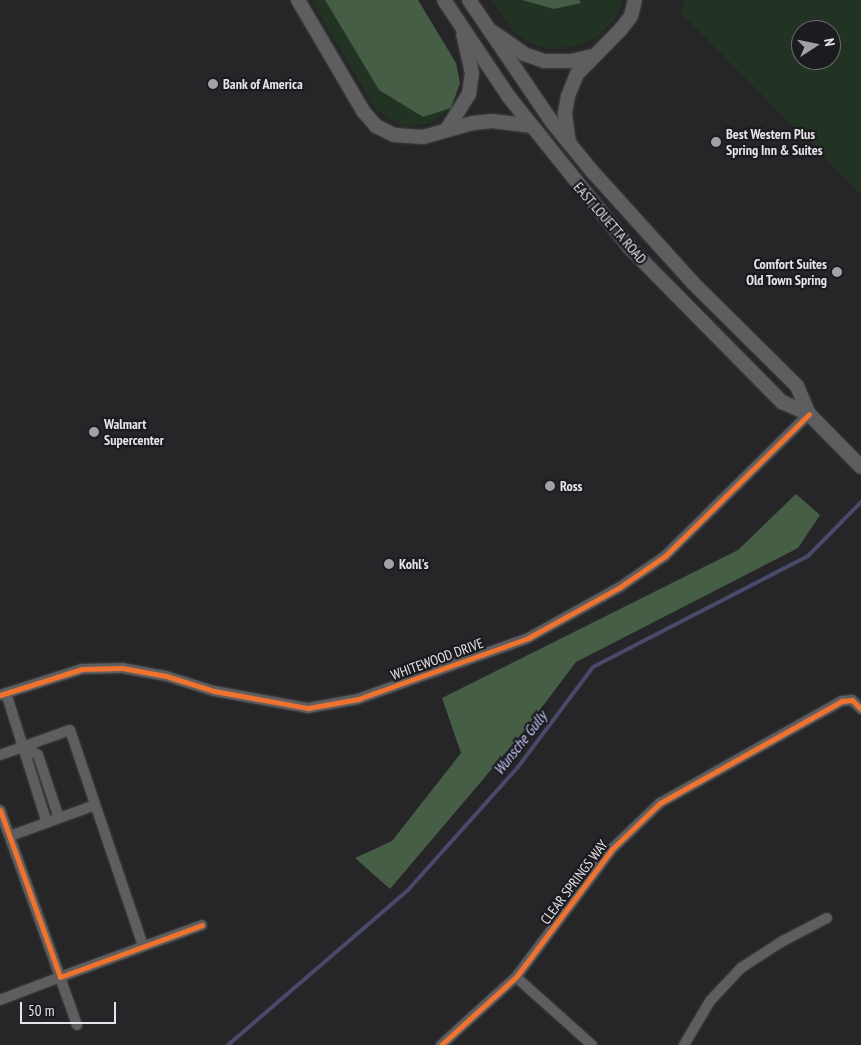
<!DOCTYPE html>
<html>
<head>
<meta charset="utf-8">
<style>
  body { margin:0 }
  #map { position:relative; width:861px; height:1045px; overflow:hidden; background:#262629; font-family:"PT Sans Narrow",sans-serif }
  div>[style] { position:absolute }
  .green>* { inset:0; background:#233323 }
  .forest>* { inset:0; background:#465e46 }
  .stream>* { height:4px; margin:-2px; padding:0 2px; transform-origin:2px; border-radius:2px; background:#494969 }
  .roads { filter:drop-shadow(0 0 1px #434345) drop-shadow(0 0 1px #434345) }
  .street>* { height:10px; margin:-5px; padding:0 5px; transform-origin:5px; border-radius:5px; background:#5e5e60 }
  .secondary>* { height:14px; margin:-7px; padding:0 7px; transform-origin:7px; border-radius:7px; background:#5e5e60 }
  .cycleway>* { height:5px; margin:-2.5px; padding:0 2.5px; transform-origin:2.5px; border-radius:2.5px; background:#ef722f }
  .dots>* { width:14px; height:14px; translate:-50% -50%; box-sizing:border-box; border:2px solid #1c1c20; border-radius:50% }
  span { translate:-50% -50%; white-space:nowrap; text-align:center; line-height:1.15; -webkit-text-stroke:4.5px #1c1c20; paint-order:stroke }
  .poi-label { font-size:14px; color:#e5e5e9; font-weight:700 }
  .left { translate:0 -50%; text-align:left }
  .right { translate:-100% -50%; text-align:right }
  .street-label { font-size:14px; color:#e5e5e9 }
  .water-label { font-size:15px; color:#c5c6f7; font-style:italic }
  .north { position:absolute; left:791px; top:20px; width:50px; height:50px; box-sizing:border-box; background:#1c1c20; border:1px solid #6c6c70; border-radius:50%; rotate:79deg; font-size:14px; font-weight:700; line-height:20px; text-align:center; color:#e5e5e9 }
  .north::after { content:''; display:block; margin:auto; width:18px; height:22px; background:#a2a2a6; clip-path:polygon(50% 0,100% 100%,50% 72%,0 100%) }
  .scale { position:absolute; left:20px; top:1002px; width:96px; height:22px; box-sizing:border-box; border:2px solid #e5e5e9; border-top:0; padding-left:6px; font-size:15px; line-height:18px; white-space:nowrap; color:#e5e5e9; -webkit-text-stroke:4px #1c1c20; paint-order:stroke }
</style>
</head>
<body>
<div id="map">
  <div class="green">
    <i style="clip-path:polygon(311px 0,325px 0,379px 90px,422px 117px,451px 108px,431px 123px,404px 127px,377px 111px)"></i>
    <i style="clip-path:polygon(491px 0,522px 0,554px 9px,580px 3px,579px 0,623px 0,615px 19px,596px 38px,580px 45px,549px 49px,526px 41px,513px 31px)"></i>
    <i style="clip-path:polygon(evenodd,685px 0,861px 0,861px 194px,681px 13px,685px 0,801px 30px,831px 30px,831px 60px,801px 60px,801px 30px)"></i>
  </div>
  <div class="forest">
    <i style="clip-path:polygon(325px 0,418px 0,456px 63px,460px 83px,451px 108px,423px 117px,379px 90px)"></i>
    <i style="clip-path:polygon(522px 0,579px 0,581px 3px,554px 9px)"></i>
    <i style="clip-path:polygon(796px 494px,820px 515px,798px 548px,576px 662px,524px 731px,390px 889px,355px 858px,392px 841px,461px 753px,442px 698px,738px 550px)"></i>
  </div>
  <div class="stream">
    <i style="left:228px;top:1045px;width:238px;rotate:-40.7deg"></i>
    <i style="left:408px;top:890px;width:165px;rotate:-48.2deg"></i>
    <i style="left:518px;top:767px;width:125px;rotate:-53.1deg"></i>
    <i style="left:593px;top:667px;width:242px;rotate:-27.3deg"></i>
    <i style="left:808px;top:556px;width:76px;rotate:-45.5deg"></i>
  </div>
  <div class="roads">
    <div class="street">
      <i style="left:6px;top:693px;width:136px;rotate:72.5deg"></i>
      <i style="left:0;top:695px;width:86px;rotate:-17.6deg"></i>
      <i style="left:82px;top:669px;width:40px;rotate:-1.4deg"></i>
      <i style="left:122px;top:668px;width:45px;rotate:10.3deg"></i>
      <i style="left:166px;top:676px;width:50px;rotate:17.4deg"></i>
      <i style="left:214px;top:691px;width:96px;rotate:10.3deg"></i>
      <i style="left:308px;top:708px;width:51px;rotate:-10.2deg"></i>
      <i style="left:358px;top:699px;width:181px;rotate:-19.7deg"></i>
      <i style="left:528px;top:638px;width:105px;rotate:-29deg"></i>
      <i style="left:620px;top:587px;width:55px;rotate:-34.6deg"></i>
      <i style="left:665px;top:556px;width:202px;rotate:-44.6deg"></i>
      <i style="left:24px;top:746px;width:17px;rotate:33deg"></i>
      <i style="left:38px;top:755px;width:66px;rotate:71.6deg"></i>
      <i style="left:0;top:755px;width:74px;rotate:-19.7deg"></i>
      <i style="left:70px;top:730px;width:228px;rotate:71.3deg"></i>
      <i style="left:0;top:810px;width:177px;rotate:70.2deg"></i>
      <i style="left:60px;top:977px;width:151px;rotate:-20.1deg"></i>
      <i style="left:10px;top:836px;width:90px;rotate:-20deg"></i>
      <i style="left:516px;top:977px;width:102px;rotate:41.8deg"></i>
      <i style="left:0;top:1000px;width:64px;rotate:-21deg"></i>
      <i style="left:60px;top:977px;width:51px;rotate:70.5deg"></i>
      <i style="left:441px;top:1045px;width:101px;rotate:-42.2deg"></i>
      <i style="left:516px;top:977px;width:160px;rotate:-53.1deg"></i>
      <i style="left:612px;top:849px;width:66px;rotate:-43.8deg"></i>
      <i style="left:660px;top:803px;width:209px;rotate:-29.3deg"></i>
      <i style="left:842px;top:701px;width:10px;rotate:-6deg"></i>
      <i style="left:852px;top:700px;width:13px;rotate:45deg"></i>
      <i style="left:684px;top:1045px;width:51px;rotate:-59.4deg"></i>
      <i style="left:710px;top:1001px;width:45px;rotate:-46.8deg"></i>
      <i style="left:741px;top:968px;width:48px;rotate:-33deg"></i>
      <i style="left:781px;top:942px;width:52px;rotate:-27.6deg"></i>
    </div>
    <div class="secondary">
      <i style="left:298px;top:0;width:129px;rotate:59.6deg"></i>
      <i style="left:363px;top:111px;width:20px;rotate:49deg"></i>
      <i style="left:376px;top:126px;width:20px;rotate:27deg"></i>
      <i style="left:394px;top:135px;width:29px;rotate:4deg"></i>
      <i style="left:423px;top:137px;width:52px;rotate:-15.6deg"></i>
      <i style="left:473px;top:123px;width:19px;rotate:-6deg"></i>
      <i style="left:492px;top:121px;width:39px;rotate:7deg"></i>
      <i style="left:444px;top:0;width:117px;rotate:56.2deg"></i>
      <i style="left:509px;top:97px;width:192px;rotate:51.3deg"></i>
      <i style="left:629px;top:247px;width:218px;rotate:45.4deg"></i>
      <i style="left:782px;top:402px;width:30px;rotate:24deg"></i>
      <i style="left:469px;top:0;width:148px;rotate:55.8deg"></i>
      <i style="left:552px;top:122px;width:62px;rotate:50.9deg"></i>
      <i style="left:591px;top:170px;width:152px;rotate:47.9deg"></i>
      <i style="left:693px;top:283px;width:146px;rotate:44.7deg"></i>
      <i style="left:797px;top:386px;width:30px;rotate:67deg"></i>
      <i style="left:809px;top:414px;width:74px;rotate:45.5deg"></i>
      <i style="left:493px;top:32px;width:38px;rotate:35deg"></i>
      <i style="left:524px;top:54px;width:21px;rotate:19deg"></i>
      <i style="left:544px;top:61px;width:27px"></i>
      <i style="left:571px;top:61px;width:23px;rotate:-13deg"></i>
      <i style="left:447px;top:129px;width:41px;rotate:-57.8deg"></i>
      <i style="left:469px;top:94px;width:21px;rotate:-82deg"></i>
      <i style="left:472px;top:73px;width:39px;rotate:-103deg"></i>
      <i style="left:569px;top:143px;width:30px;rotate:-98deg"></i>
      <i style="left:565px;top:113px;width:17px;rotate:-80deg"></i>
      <i style="left:568px;top:96px;width:24px;rotate:-68deg"></i>
      <i style="left:577px;top:74px;width:63px;rotate:-45.6deg"></i>
      <i style="left:621px;top:29px;width:16px;rotate:-52deg"></i>
      <i style="left:631px;top:16px;width:16px;rotate:-76deg"></i>
    </div>
  </div>
  <div class="cycleway">
    <i style="left:0;top:695px;width:86px;rotate:-17.6deg"></i>
    <i style="left:82px;top:669px;width:40px;rotate:-1.4deg"></i>
    <i style="left:122px;top:668px;width:45px;rotate:10.3deg"></i>
    <i style="left:166px;top:676px;width:50px;rotate:17.4deg"></i>
    <i style="left:214px;top:691px;width:96px;rotate:10.3deg"></i>
    <i style="left:308px;top:708px;width:51px;rotate:-10.2deg"></i>
    <i style="left:358px;top:699px;width:181px;rotate:-19.7deg"></i>
    <i style="left:528px;top:638px;width:105px;rotate:-29deg"></i>
    <i style="left:620px;top:587px;width:55px;rotate:-34.6deg"></i>
    <i style="left:665px;top:556px;width:202px;rotate:-44.6deg"></i>
    <i style="left:0;top:810px;width:177px;rotate:70.2deg"></i>
    <i style="left:60px;top:977px;width:151px;rotate:-20.1deg"></i>
    <i style="left:441px;top:1045px;width:101px;rotate:-42.2deg"></i>
    <i style="left:516px;top:977px;width:160px;rotate:-53.1deg"></i>
    <i style="left:612px;top:849px;width:66px;rotate:-43.8deg"></i>
    <i style="left:660px;top:803px;width:209px;rotate:-29.3deg"></i>
    <i style="left:842px;top:701px;width:10px;rotate:-6deg"></i>
    <i style="left:852px;top:700px;width:13px;rotate:45deg"></i>
  </div>
  <div class="dots">
    <i style="left:213px;top:84px;background:#a2a2a6"></i>
    <i style="left:716px;top:142px;background:#a2a2a6"></i>
    <i style="left:837px;top:272px;background:#a2a2a6"></i>
    <i style="left:94px;top:432px;background:#a2a2a6"></i>
    <i style="left:550px;top:486px;background:#a2a2a6"></i>
    <i style="left:389px;top:564px;background:#a2a2a6"></i>
  </div>
  <div class="poi-label">
    <span class="left" style="left:223px;top:84px">Bank of America</span>
    <span class="left" style="left:726px;top:142px">Best Western Plus<br>Spring Inn &amp; Suites</span>
    <span class="right" style="left:827px;top:272px">Comfort Suites<br>Old Town Spring</span>
    <span class="left" style="left:104px;top:432px">Walmart<br>Supercenter</span>
    <span class="left" style="left:560px;top:486px">Ross</span>
    <span class="left" style="left:399px;top:564px">Kohl's</span>
  </div>
  <div class="street-label">
    <span style="left:610px;top:223px;rotate:49deg">EAST LOUETTA ROAD</span>
    <span style="left:437px;top:659px;rotate:-20deg">WHITEWOOD DRIVE</span>
    <span style="left:574px;top:882px;rotate:-53deg">CLEAR SPRINGS WAY</span>
  </div>
  <div class="water-label">
    <span style="left:520px;top:743px;rotate:-52deg">Wunsche Gully</span>
  </div>
  <div class="north">N</div>
  <div class="scale">50 m</div>
</div>
</body>
</html>
